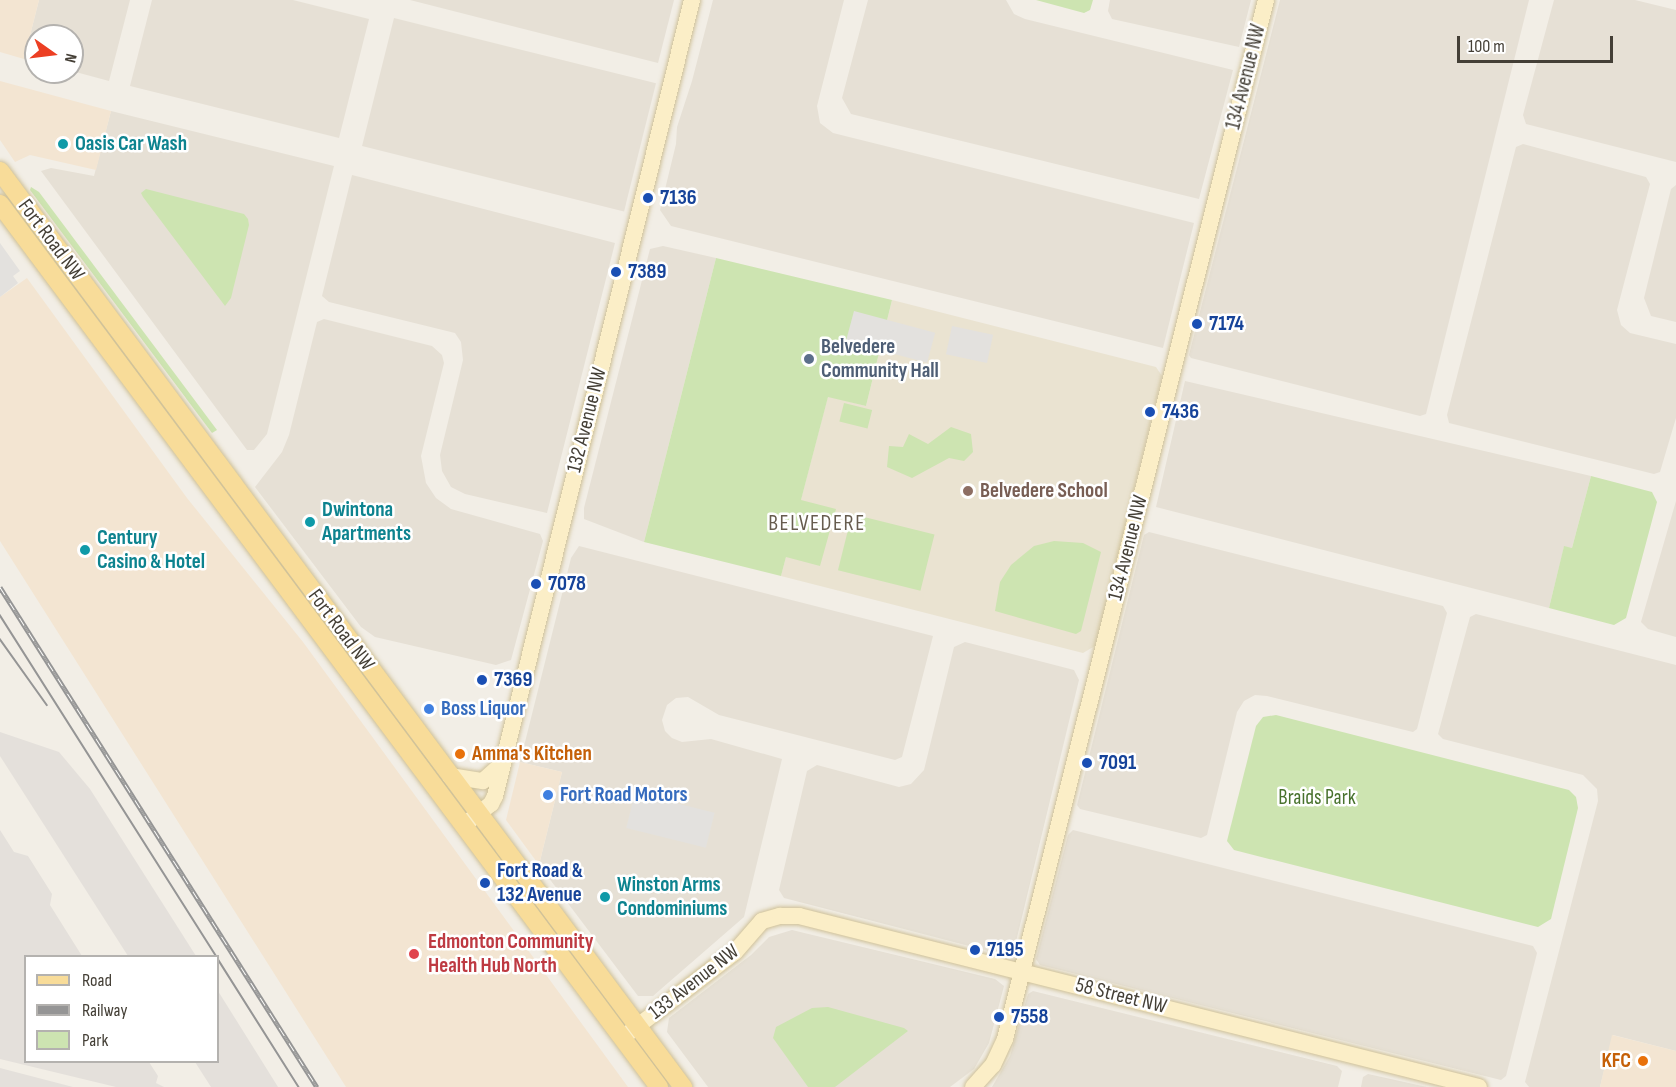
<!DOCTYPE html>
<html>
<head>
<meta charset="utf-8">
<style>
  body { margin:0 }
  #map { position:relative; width:1676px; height:1087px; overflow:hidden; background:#f2eee6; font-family:"Sofia Sans Condensed",sans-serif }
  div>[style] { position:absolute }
  .residential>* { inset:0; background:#e6e0d5; transform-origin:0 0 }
  .commercial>* { inset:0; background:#f3e5d2 }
  .industrial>* { inset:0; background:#e4e0db }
  .education>* { inset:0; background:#eae3d1 }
  .green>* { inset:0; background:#cde4b1; transform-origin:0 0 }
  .parking>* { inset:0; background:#e3e1de; transform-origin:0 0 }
  .roads { filter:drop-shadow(0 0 2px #cfc198) drop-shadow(0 0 2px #cfc198) }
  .secondary>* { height:16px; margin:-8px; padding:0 8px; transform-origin:8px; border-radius:8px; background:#fbeec7 }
  .primary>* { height:18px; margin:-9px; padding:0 9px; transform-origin:9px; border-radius:9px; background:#f8dc99 }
  .tram>* { height:1.5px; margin:-0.75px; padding:0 0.75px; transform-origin:0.75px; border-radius:0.75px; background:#959595 }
  .rail>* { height:5px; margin-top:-2.5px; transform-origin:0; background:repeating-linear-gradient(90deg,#fff 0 9px,#959595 0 18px); box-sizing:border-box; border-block:2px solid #959595 }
  .dots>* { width:16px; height:16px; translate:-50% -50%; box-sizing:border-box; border:3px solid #fff; border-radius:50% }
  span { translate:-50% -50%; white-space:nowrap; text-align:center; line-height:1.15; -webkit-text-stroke:5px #fff; paint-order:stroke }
  .street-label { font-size:21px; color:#443f36 }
  .culture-label { font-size:21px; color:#0d838f; font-weight:700 }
  .left { translate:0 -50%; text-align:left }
  .transit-label { font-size:21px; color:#164399; font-weight:700 }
  .service-label { font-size:21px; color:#4e5e75; font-weight:700 }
  .education-label { font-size:21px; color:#785e54; font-weight:700 }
  .shop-label { font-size:21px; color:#366cbe; font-weight:700 }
  .food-label { font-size:21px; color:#c56008; font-weight:700 }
  .right { translate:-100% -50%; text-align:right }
  .park-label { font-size:21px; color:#48722d }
  .health-label { font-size:21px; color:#be3a42; font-weight:700 }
  .neighbourhood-label { font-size:22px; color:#665c4e; letter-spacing:1.5px }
  .legend { position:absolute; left:24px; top:955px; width:195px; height:108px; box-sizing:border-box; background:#fff; border:2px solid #b4b2af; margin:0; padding:8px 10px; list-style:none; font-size:18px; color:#443f36 }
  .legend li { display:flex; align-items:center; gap:12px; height:30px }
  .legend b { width:30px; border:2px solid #b4b2af }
  .north { position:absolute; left:24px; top:24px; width:60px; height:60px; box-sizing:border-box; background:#fff; border:2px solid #b4b2af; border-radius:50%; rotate:104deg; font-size:16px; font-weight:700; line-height:24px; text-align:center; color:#443f36 }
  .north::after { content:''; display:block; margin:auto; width:21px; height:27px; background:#ec3f23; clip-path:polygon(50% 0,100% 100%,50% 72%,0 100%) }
  .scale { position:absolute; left:1457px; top:36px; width:156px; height:27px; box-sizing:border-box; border:3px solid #443f36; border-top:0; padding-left:8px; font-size:18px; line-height:21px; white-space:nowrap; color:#443f36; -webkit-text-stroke:4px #fff; paint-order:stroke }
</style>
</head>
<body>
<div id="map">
  <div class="residential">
    <i style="clip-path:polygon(39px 0,130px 0,109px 81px,72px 71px,72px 36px,36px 36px,36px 62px,24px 59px)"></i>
    <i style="clip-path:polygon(152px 0,293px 0,369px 19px,339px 138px,130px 86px)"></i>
    <i style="clip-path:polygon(410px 0,674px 0,658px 63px)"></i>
    <i style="clip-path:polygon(713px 0,844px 0,817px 106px,820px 123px,833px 133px,1194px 223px,1163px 348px,671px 226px,660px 210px,676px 144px,677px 127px,692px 81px)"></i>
    <i style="clip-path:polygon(868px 0,1006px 0,1014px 14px,1025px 19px,1233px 70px,1199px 199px,851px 114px,842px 98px)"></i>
    <i style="clip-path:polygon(1110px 0,1251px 0,1239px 47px,1112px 19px,1108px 11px)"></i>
    <i style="clip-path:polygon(1280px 0,1529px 0,1426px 414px,1420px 416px,1191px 358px,1189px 355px)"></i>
    <i style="clip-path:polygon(1554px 0,1635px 0,1676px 10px,1676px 162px,1526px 124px,1523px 115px)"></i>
    <i style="left:394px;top:18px;width:270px;height:132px;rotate:14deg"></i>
    <i style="clip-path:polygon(111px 111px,334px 166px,267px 434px,254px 450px,247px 450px,41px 171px,51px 168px,94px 176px)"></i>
    <i style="clip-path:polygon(1523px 144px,1646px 177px,1650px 184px,1617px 310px,1621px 325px,1630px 333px,1676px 344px,1676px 418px,1660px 472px,1654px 474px,1449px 423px,1447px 415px,1516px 147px)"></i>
    <i style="clip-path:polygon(352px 175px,615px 243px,547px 513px,465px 494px,451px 487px,442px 471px,440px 455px,463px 360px,461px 342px,455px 333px,329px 302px,322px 296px)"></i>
    <i style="clip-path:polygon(1676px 185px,1676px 322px,1651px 316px,1644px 298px,1671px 189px)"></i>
    <i style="clip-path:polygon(663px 246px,716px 258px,644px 542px,584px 519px,584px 508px,650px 249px)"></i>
    <i style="clip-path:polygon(324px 319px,432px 346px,442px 355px,444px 363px,421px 456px,426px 483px,436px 498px,451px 509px,540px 534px,543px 541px,511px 660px,496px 665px,375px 637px,361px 627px,255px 487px,282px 452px,289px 435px,317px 322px)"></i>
    <i style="clip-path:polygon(1185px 381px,1591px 476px,1572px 548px,1564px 547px,1549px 608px,1156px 507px)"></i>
    <i style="clip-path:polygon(1676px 501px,1676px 637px,1648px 629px,1641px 622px)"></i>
    <i style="clip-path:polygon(1149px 532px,1443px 606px,1447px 613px,1417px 729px,1413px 732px,1267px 696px,1255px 695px,1244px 701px,1237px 712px,1207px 835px,1201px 838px,1080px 809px,1077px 805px,1144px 535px)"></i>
    <i style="clip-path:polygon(579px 546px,933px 636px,902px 757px,895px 760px,719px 715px,688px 697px,676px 698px,667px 705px,662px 720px,665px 731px,672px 738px,682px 742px,711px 739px,782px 759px,744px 917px,653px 996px,638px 996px,539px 865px,562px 772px,520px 762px,571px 558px)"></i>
    <i style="clip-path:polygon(1476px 614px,1676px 665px,1676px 1051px,1613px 1035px,1600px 1087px,1529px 1087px,1525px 1082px,1598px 801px,1597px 789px,1583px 775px,1443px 739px,1438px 734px,1470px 617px)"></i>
    <i style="clip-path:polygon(965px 642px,1074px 670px,1079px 680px,1014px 950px,1008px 956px,784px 898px,779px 890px,807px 771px,817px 765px,899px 787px,911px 784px,924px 770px,954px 647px)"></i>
    <i style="clip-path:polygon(1073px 830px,1533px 946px,1537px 953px,1506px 1076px,1501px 1080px,1040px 965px,1036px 959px,1068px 835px)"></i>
    <i style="clip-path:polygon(792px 930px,995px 979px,1004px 986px,989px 1043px,974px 1069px,950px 1087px,708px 1087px,667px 1032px,669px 1018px,751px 955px,769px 937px)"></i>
    <i style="clip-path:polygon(1033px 991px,1337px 1066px,1342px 1071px,1338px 1087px,992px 1087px,1010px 1056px,1028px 994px)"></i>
    <i style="clip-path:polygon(1368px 1074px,1427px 1087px,1361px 1087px,1363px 1077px)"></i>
  </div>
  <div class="commercial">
    <i style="clip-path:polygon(0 0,39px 0,24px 59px,0 52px)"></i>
    <i style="clip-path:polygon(0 81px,111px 111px,96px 170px,30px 155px,15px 162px,0 140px)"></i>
    <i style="clip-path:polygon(27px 278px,187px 498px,303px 642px,628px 1087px,346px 1087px,0 541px,0 297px)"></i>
    <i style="clip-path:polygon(520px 762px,562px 772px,539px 865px,506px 820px)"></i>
    <i style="clip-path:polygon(1612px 1035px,1676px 1051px,1676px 1087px,1600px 1087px)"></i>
  </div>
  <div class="industrial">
    <i style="clip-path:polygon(0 732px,59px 752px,90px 789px,196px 956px,128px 956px,0 756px)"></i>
    <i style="clip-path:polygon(0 830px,14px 852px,28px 856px,52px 894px,50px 905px,82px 956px,26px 956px,26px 1062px,149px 1062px,158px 1076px,156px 1083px,164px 1087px,116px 1087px,0 1059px)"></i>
    <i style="clip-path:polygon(218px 991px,278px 1087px,211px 1087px,195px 1062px,218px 1062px)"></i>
    <i style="clip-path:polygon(0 1068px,73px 1087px,0 1087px)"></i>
  </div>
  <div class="education">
    <i style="clip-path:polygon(892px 300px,1156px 367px,1162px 376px,1095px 646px,1083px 653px,781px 576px,828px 396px,866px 406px)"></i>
  </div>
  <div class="green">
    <i style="clip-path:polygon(1036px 0,1093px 0,1090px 10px,1084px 13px)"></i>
    <i style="clip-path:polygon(31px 187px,39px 192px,217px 430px,212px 433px,30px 190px)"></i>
    <i style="clip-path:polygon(146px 189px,244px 214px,248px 219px,249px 225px,231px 298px,225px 306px,143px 197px,141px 193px)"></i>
    <i style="clip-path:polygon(716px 258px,892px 300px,866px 406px,828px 397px,801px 500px,836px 509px,820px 566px,786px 557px,781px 576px,644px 542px)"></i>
    <i style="left:844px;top:403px;width:29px;height:19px;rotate:14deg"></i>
    <i style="clip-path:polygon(951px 427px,971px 434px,973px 452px,964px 461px,949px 458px,912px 478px,887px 467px,889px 446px,903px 447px,909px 434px,928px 444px)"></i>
    <i style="clip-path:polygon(1591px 476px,1652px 492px,1657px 502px,1626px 618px,1614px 625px,1549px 608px,1564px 546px,1572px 548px)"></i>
    <i style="left:852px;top:514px;width:85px;height:58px;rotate:14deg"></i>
    <i style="clip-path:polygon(1054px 541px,1083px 543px,1101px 552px,1081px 631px,1076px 634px,995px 611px,1000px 582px,1011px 565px,1034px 546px)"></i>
    <i style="clip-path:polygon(1276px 715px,1569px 790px,1576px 797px,1578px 808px,1551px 919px,1538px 927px,1234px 850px,1227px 841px,1256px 726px,1263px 717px)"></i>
    <i style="clip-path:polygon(828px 1007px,904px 1028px,908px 1031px,835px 1087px,808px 1087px,773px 1038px,776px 1027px,812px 1008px)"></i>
  </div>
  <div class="parking">
    <i style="clip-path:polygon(0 243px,20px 271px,13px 276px,18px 283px,0 297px)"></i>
    <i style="left:854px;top:311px;width:84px;height:31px;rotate:15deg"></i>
    <i style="left:952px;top:326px;width:42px;height:29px;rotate:12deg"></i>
    <i style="left:635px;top:793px;width:82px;height:36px;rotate:14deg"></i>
  </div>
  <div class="roads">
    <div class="secondary">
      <i style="left:450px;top:776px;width:33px;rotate:9deg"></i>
      <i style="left:483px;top:781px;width:24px;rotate:-42deg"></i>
      <i style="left:469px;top:821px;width:28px;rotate:-38deg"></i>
      <i style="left:491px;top:804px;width:9px;rotate:-63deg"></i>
      <i style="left:495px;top:796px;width:820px;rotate:-76.1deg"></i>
      <i style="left:622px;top:1038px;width:142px;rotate:-37.3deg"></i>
      <i style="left:735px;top:952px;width:41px;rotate:-48.9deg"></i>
      <i style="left:762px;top:921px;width:19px;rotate:-16deg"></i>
      <i style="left:780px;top:916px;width:19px"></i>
      <i style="left:799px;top:916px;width:701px;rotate:14.12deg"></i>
      <i style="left:973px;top:1087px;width:30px;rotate:-48deg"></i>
      <i style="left:993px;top:1065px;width:29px;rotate:-65deg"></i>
      <i style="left:1005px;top:1039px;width:1071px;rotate:-75.9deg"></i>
    </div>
    <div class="primary">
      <i style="left:0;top:171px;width:1143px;rotate:53.29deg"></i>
      <i style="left:0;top:204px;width:1102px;rotate:53.27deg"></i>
    </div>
  </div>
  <div class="tram">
    <i style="left:0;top:615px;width:404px;rotate:57.6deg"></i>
    <i style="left:0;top:639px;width:81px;rotate:54.5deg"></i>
    <i style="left:218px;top:959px;width:151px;rotate:57.7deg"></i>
  </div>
  <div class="rail">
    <i style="left:0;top:587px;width:592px;rotate:57.63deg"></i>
  </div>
  <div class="dots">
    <i style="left:63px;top:144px;background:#0f9aa8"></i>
    <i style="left:648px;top:198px;background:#1a4fb4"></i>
    <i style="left:616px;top:272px;background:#1a4fb4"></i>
    <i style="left:1197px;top:324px;background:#1a4fb4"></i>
    <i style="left:809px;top:359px;background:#5c6f8a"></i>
    <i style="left:1150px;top:412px;background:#1a4fb4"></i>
    <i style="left:968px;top:491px;background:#8d6e63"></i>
    <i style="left:310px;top:522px;background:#0f9aa8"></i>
    <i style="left:85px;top:550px;background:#0f9aa8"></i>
    <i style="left:536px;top:584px;background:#1a4fb4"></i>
    <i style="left:482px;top:680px;background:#1a4fb4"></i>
    <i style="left:429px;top:709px;background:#3f7fe0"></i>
    <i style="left:460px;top:754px;background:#e8710a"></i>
    <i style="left:1087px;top:763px;background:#1a4fb4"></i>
    <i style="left:548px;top:795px;background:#3f7fe0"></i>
    <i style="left:485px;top:883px;background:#1a4fb4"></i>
    <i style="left:605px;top:897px;background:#0f9aa8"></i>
    <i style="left:975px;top:950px;background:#1a4fb4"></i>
    <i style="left:414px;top:954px;background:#e0444e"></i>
    <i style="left:999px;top:1017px;background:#1a4fb4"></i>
    <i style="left:1643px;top:1061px;background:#e8710a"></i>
  </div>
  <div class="street-label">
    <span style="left:1246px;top:77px;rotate:-76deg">134 Avenue NW</span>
    <span style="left:51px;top:240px;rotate:53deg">Fort Road NW</span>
    <span style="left:587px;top:420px;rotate:-76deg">132 Avenue NW</span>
    <span style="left:1128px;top:548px;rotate:-76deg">134 Avenue NW</span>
    <span style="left:341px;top:630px;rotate:53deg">Fort Road NW</span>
    <span style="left:694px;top:982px;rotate:-38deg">133 Avenue NW</span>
    <span style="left:1121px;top:996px;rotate:14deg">58 Street NW</span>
  </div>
  <div class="culture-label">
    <span class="left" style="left:75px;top:144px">Oasis Car Wash</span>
    <span class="left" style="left:322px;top:522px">Dwintona<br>Apartments</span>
    <span class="left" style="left:97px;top:550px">Century<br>Casino &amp; Hotel</span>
    <span class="left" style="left:617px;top:897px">Winston Arms<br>Condominiums</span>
  </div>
  <div class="transit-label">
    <span class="left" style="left:660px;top:198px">7136</span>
    <span class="left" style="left:628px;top:272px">7389</span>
    <span class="left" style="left:1209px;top:324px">7174</span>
    <span class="left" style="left:1162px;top:412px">7436</span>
    <span class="left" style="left:548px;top:584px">7078</span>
    <span class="left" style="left:494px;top:680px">7369</span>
    <span class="left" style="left:1099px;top:763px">7091</span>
    <span class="left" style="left:497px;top:883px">Fort Road &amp;<br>132 Avenue</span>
    <span class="left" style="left:987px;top:950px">7195</span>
    <span class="left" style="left:1011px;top:1017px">7558</span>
  </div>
  <div class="service-label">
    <span class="left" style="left:821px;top:359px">Belvedere<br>Community Hall</span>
  </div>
  <div class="education-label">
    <span class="left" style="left:980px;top:491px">Belvedere School</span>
  </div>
  <div class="shop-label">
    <span class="left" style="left:441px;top:709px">Boss Liquor</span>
    <span class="left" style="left:560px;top:795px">Fort Road Motors</span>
  </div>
  <div class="food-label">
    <span class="left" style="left:472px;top:754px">Amma's Kitchen</span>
    <span class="right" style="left:1631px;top:1061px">KFC</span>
  </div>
  <div class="park-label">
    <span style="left:1317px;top:798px">Braids Park</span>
  </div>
  <div class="health-label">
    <span class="left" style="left:428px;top:954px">Edmonton Community<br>Health Hub North</span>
  </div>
  <div class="neighbourhood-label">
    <span style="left:817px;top:524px">BELVEDERE</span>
  </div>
  <ul class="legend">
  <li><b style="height:8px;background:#f8dc99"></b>Road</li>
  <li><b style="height:8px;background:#959595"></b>Railway</li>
  <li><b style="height:16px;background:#cde4b1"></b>Park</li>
  </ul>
  <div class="north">N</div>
  <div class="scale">100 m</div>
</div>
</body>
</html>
